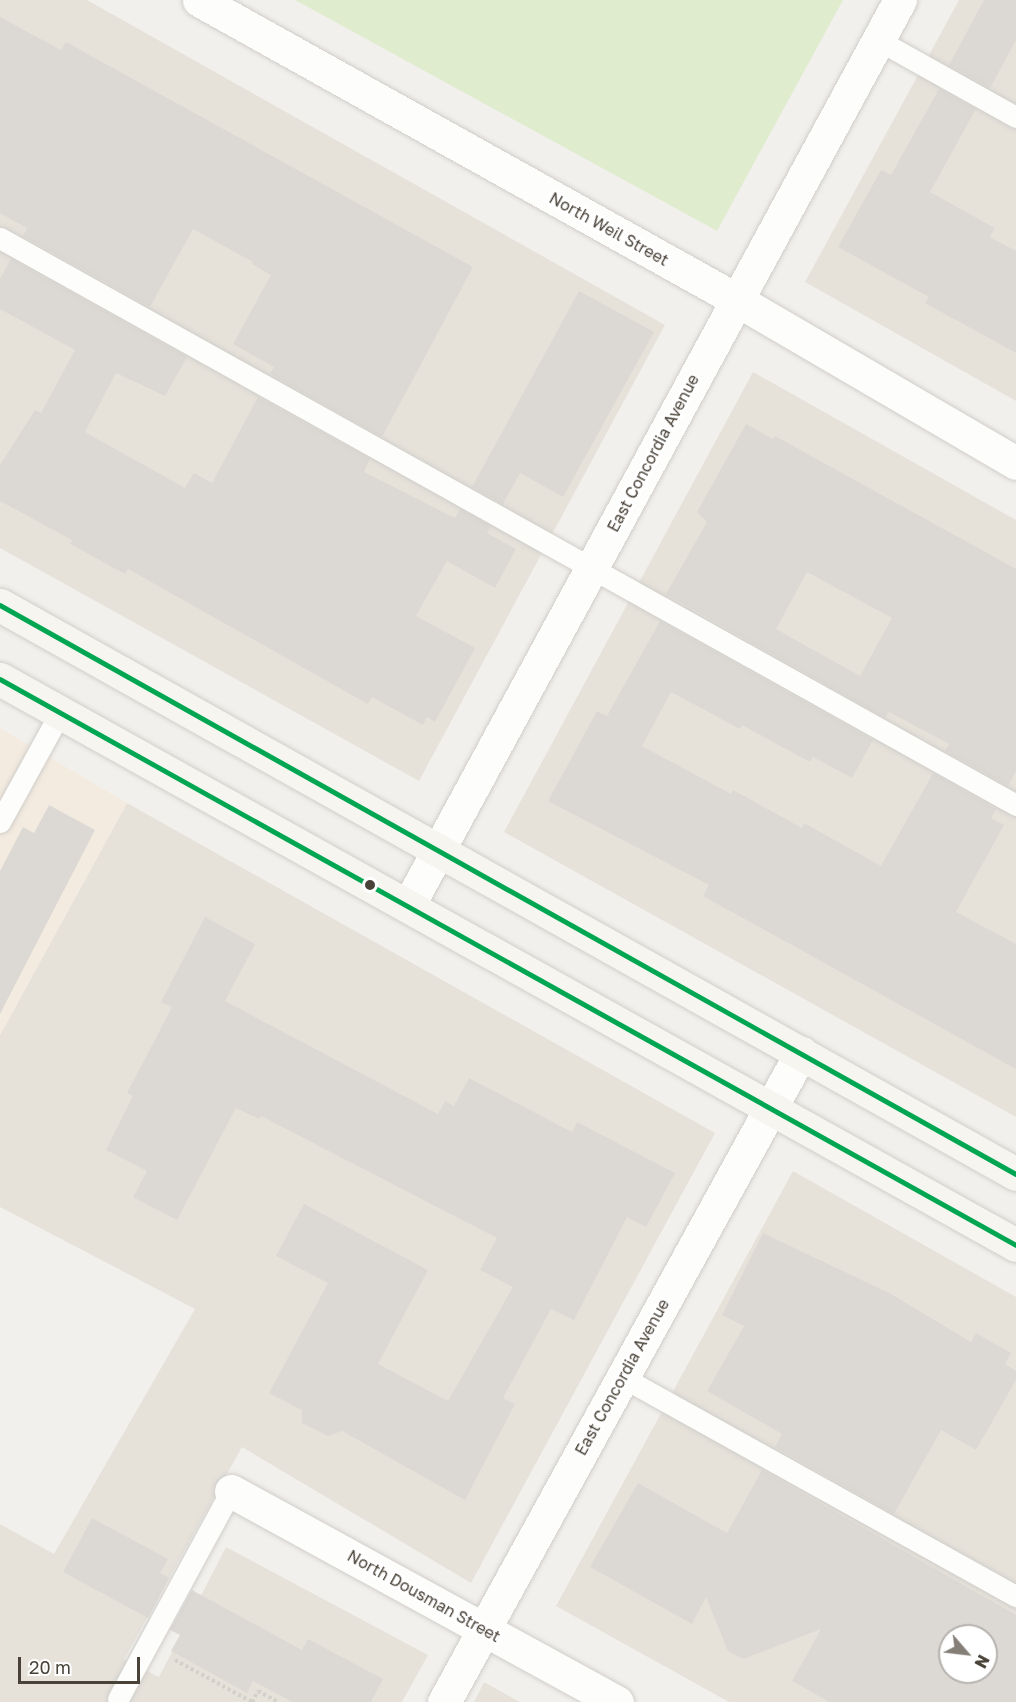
<!DOCTYPE html>
<html>
<head>
<meta charset="utf-8">
<style>
  body { margin:0 }
  #map { position:relative; width:1016px; height:1702px; overflow:hidden; background:#f2f0ed; font-family:"Golos Text",sans-serif }
  div>[style] { position:absolute }
  .residential>* { inset:0; background:#e6e2da }
  .commercial>* { inset:0; background:#f4ebe0 }
  .green>* { inset:0; background:#e0ecce }
  .building>* { inset:0; background:#dcd9d5 }
  .path>* { height:4px; margin-top:-2px; transform-origin:0; background:repeating-linear-gradient(90deg,#d2d0cb 0 3px,transparent 0 6px) }
  .roads { filter:drop-shadow(0 0 2px #d0ceca) drop-shadow(0 0 2px #d0ceca) }
  .service>* { height:21px; margin:-10.5px; padding:0 10.5px; transform-origin:10.5px; border-radius:10.5px; background:#fdfdfc }
  .minor>* { height:33px; margin:-16.5px; padding:0 16.5px; transform-origin:16.5px; border-radius:16.5px; background:#fdfdfc }
  .secondary>* { height:33px; margin:-16.5px; padding:0 16.5px; transform-origin:16.5px; border-radius:16.5px; background:#f7f5f0 }
  .bus-1>* { height:4.5px; margin:-2.25px; padding:0 2.25px; transform-origin:2.25px; border-radius:2.25px; background:#00a651 }
  .dots>* { width:16px; height:16px; translate:-50% -50%; box-sizing:border-box; border:3px solid #fff; border-radius:50% }
  span { translate:-50% -50%; white-space:nowrap; text-align:center; line-height:1.15; -webkit-text-stroke:6px #fff; paint-order:stroke }
  .street-label { font-size:16px; color:#494238 }
  .north { position:absolute; left:938px; top:1624px; width:60px; height:60px; box-sizing:border-box; background:#fff; border:2px solid #b6b3af; border-radius:50%; rotate:118deg; font-size:16px; font-weight:700; line-height:24px; text-align:center; color:#494238 }
  .north::after { content:''; display:block; margin:auto; width:21px; height:27px; background:#847f77; clip-path:polygon(50% 0,100% 100%,50% 72%,0 100%) }
  .scale { position:absolute; left:18px; top:1657px; width:122px; height:27px; box-sizing:border-box; border:3px solid #494238; border-top:0; padding-left:8px; font-size:18px; line-height:21px; white-space:nowrap; color:#494238; -webkit-text-stroke:4px #fff; paint-order:stroke }
</style>
</head>
<body>
<div id="map">
  <div class="residential">
    <i style="clip-path:polygon(0 0,87px 0,665px 325px,419px 781px,0 548px)"></i>
    <i style="clip-path:polygon(959px 0,1016px 0,1016px 401px,805px 282px)"></i>
    <i style="clip-path:polygon(753px 372px,1016px 520px,1016px 1117px,504px 832px)"></i>
    <i style="clip-path:polygon(127px 803px,715px 1133px,471px 1583px,242px 1447px,124px 1659px,159px 1677px,226px 1547px,428px 1655px,402px 1702px,0 1702px,0 1524px,54px 1554px,195px 1309px,0 1207px,0 1035px)"></i>
    <i style="clip-path:polygon(evenodd,793px 1171px,1016px 1297px,1016px 1702px,729px 1702px,556px 1606px,793px 1171px,950px 1636px,986px 1636px,986px 1672px,950px 1672px,950px 1636px)"></i>
    <i style="clip-path:polygon(484px 1682px,520px 1702px,474px 1702px)"></i>
  </div>
  <div class="commercial">
    <i style="clip-path:polygon(0 728px,127px 803px,0 1035px)"></i>
  </div>
  <div class="green">
    <i style="clip-path:polygon(295px 0,843px 0,717px 231px)"></i>
  </div>
  <div class="building">
    <i style="clip-path:polygon(984px 0,1016px 0,1016px 40px,990px 88px,949px 65px)"></i>
    <i style="clip-path:polygon(0 17px,61px 50px,66px 42px,473px 267px,382px 437px,270px 374px,274px 367px,233px 344px,271px 275px,252px 264px,253px 262px,193px 229px,150px 307px,23px 236px,27px 228px,0 213px)"></i>
    <i style="clip-path:polygon(939px 89px,976px 109px,930px 192px,995px 228px,990px 237px,1016px 251px,1016px 353px,925px 303px,929px 297px,838px 247px,881px 170px,891px 175px)"></i>
    <i style="clip-path:polygon(11px 259px,187px 357px,165px 396px,116px 373px,85px 432px,185px 488px,194px 473px,212px 483px,258px 397px,370px 459px,364px 472px,455px 518px,460px 509px,491px 526px,487px 533px,516px 549px,495px 588px,447px 561px,416px 616px,475px 648px,435px 722px,427px 717px,423px 725px,372px 697px,368px 704px,128px 569px,125px 574px,70px 544px,72px 540px,0 501px,0 465px,35px 410px,41px 413px,75px 350px,0 309px,0 279px)"></i>
    <i style="clip-path:polygon(579px 291px,654px 332px,563px 497px,520px 473px,503px 504px,472px 487px)"></i>
    <i style="clip-path:polygon(evenodd,746px 424px,773px 439px,775px 436px,1016px 569px,1016px 771px,1008px 786px,945px 751px,949px 744px,889px 712px,885px 718px,666px 594px,707px 522px,697px 512px,746px 424px,807px 572px,892px 618px,860px 676px,776px 629px,807px 572px)"></i>
    <i style="clip-path:polygon(660px 621px,873px 740px,852px 778px,813px 757px,810px 762px,742px 725px,740px 729px,671px 692px,642px 746px,731px 794px,733px 790px,802px 828px,804px 823px,881px 866px,933px 773px,996px 809px,991px 818px,1004px 825px,956px 912px,1016px 944px,1016px 1069px,703px 896px,709px 885px,548px 801px,597px 711px,607px 716px)"></i>
    <i style="clip-path:polygon(49px 805px,95px 830px,0 1014px,0 871px,23px 827px,34px 833px)"></i>
    <i style="clip-path:polygon(205px 917px,255px 944px,225px 1001px,438px 1114px,445px 1101px,454px 1106px,469px 1078px,572px 1132px,577px 1122px,675px 1173px,646px 1227px,627px 1217px,574px 1320px,551px 1309px,503px 1398px,515px 1404px,465px 1500px,342px 1431px,328px 1436px,302px 1423px,302px 1410px,269px 1393px,328px 1283px,276px 1256px,304px 1204px,428px 1270px,378px 1364px,448px 1401px,513px 1287px,480px 1270px,497px 1238px,261px 1116px,259px 1119px,236px 1108px,177px 1220px,133px 1197px,147px 1171px,106px 1150px,133px 1096px,127px 1093px,172px 1007px,161px 1002px)"></i>
    <i style="clip-path:polygon(763px 1233px,891px 1294px,971px 1342px,976px 1333px,1011px 1353px,1005px 1364px,1016px 1371px,1016px 1380px,976px 1450px,941px 1430px,894px 1514px,775px 1447px,782px 1434px,707px 1391px,744px 1326px,722px 1315px)"></i>
    <i style="clip-path:polygon(evenodd,762px 1470px,1016px 1615px,1016px 1702px,829px 1702px,792px 1681px,821px 1629px,743px 1659px,728px 1651px,706px 1597px,692px 1624px,590px 1567px,638px 1483px,727px 1533px,762px 1470px,950px 1636px,986px 1636px,986px 1672px,950px 1672px,950px 1636px)"></i>
    <i style="clip-path:polygon(92px 1518px,168px 1559px,160px 1573px,169px 1578px,148px 1618px,63px 1572px)"></i>
    <i style="clip-path:polygon(192px 1590px,302px 1650px,308px 1639px,383px 1679px,371px 1702px,292px 1702px,253px 1681px,247px 1693px,171px 1651px,180px 1635px,170px 1630px)"></i>
  </div>
  <div class="path">
    <i style="left:175px;top:1660px;width:88px;rotate:28.6deg"></i>
    <i style="left:252px;top:1702px;width:13px;rotate:-61deg"></i>
    <i style="left:258px;top:1691px;width:23px;rotate:29deg"></i>
  </div>
  <div class="roads">
    <div class="service">
      <i style="left:878px;top:40px;width:158px;rotate:29.2deg"></i>
      <i style="left:0;top:238px;width:1164px;rotate:29.16deg"></i>
      <i style="left:0;top:822px;width:124px;rotate:-61.2deg"></i>
      <i style="left:622px;top:1377px;width:451px;rotate:29.1deg"></i>
      <i style="left:118px;top:1699px;width:237px;rotate:-61.5deg"></i>
    </div>
    <div class="minor">
      <i style="left:199px;top:0;width:616px;rotate:29.14deg"></i>
      <i style="left:737px;top:300px;width:323px;rotate:30.3deg"></i>
      <i style="left:408px;top:906px;width:1031px;rotate:-61.5deg"></i>
      <i style="left:231px;top:1491px;width:440px;rotate:28.7deg"></i>
      <i style="left:444px;top:1702px;width:741px;rotate:-61.19deg"></i>
    </div>
    <div class="secondary">
      <i style="left:0;top:605px;width:1164px;rotate:29.25deg"></i>
      <i style="left:0;top:679px;width:1163px;rotate:29.12deg"></i>
    </div>
  </div>
  <div class="bus-1">
    <i style="left:0;top:605px;width:1164px;rotate:29.25deg"></i>
    <i style="left:0;top:679px;width:1163px;rotate:29.12deg"></i>
  </div>
  <div class="dots">
    <i style="left:370px;top:885px;background:#494238"></i>
  </div>
  <div class="street-label">
    <span style="left:609px;top:229px;rotate:29deg">North Weil Street</span>
    <span style="left:653px;top:453px;rotate:-62deg">East Concordia Avenue</span>
    <span style="left:622px;top:1377px;rotate:-61deg">East Concordia Avenue</span>
    <span style="left:424px;top:1596px;rotate:29deg">North Dousman Street</span>
  </div>
  <div class="north">N</div>
  <div class="scale">20 m</div>
</div>
</body>
</html>
